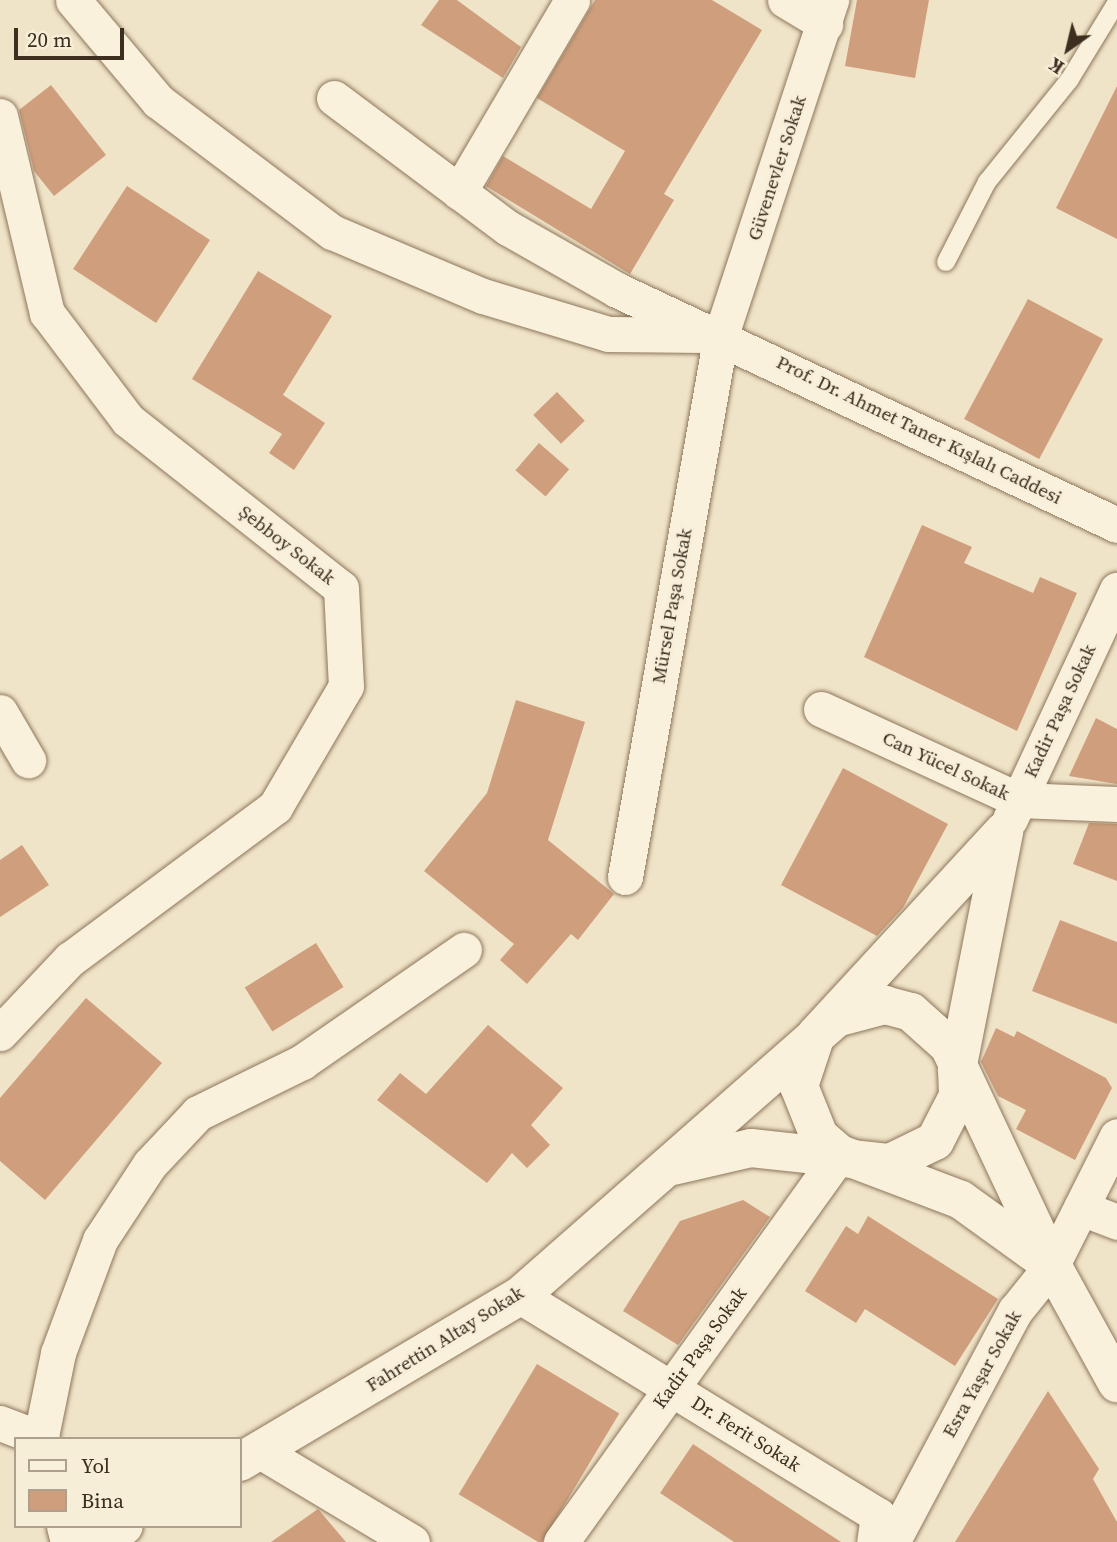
<!DOCTYPE html>
<html>
<head>
<meta charset="utf-8">
<style>
  body { margin:0 }
  #map { position:relative; width:1117px; height:1542px; overflow:hidden; background:#f0e4c8; font-family:"Source Serif 4",serif }
  div>[style] { position:absolute }
  .building>* { inset:0; background:#cf9f7d; transform-origin:0 0 }
  .roads { filter:drop-shadow(0 0 2px #8d765c) drop-shadow(0 0 2px #8d765c) }
  .service>* { height:18px; margin:-9px; padding:0 9px; transform-origin:9px; border-radius:9px; background:#faf1dc }
  .minor>* { height:35px; margin:-17.5px; padding:0 17.5px; transform-origin:17.5px; border-radius:17.5px; background:#faf1dc }
  .tertiary>* { height:38px; margin:-19px; padding:0 19px; transform-origin:19px; border-radius:19px; background:#faf1dc }
  span { translate:-50% -50%; white-space:nowrap; text-align:center; line-height:1.15; -webkit-text-stroke:5px #f7eed8; paint-order:stroke }
  .street-label { font-size:19px; color:#3d2e20 }
  .legend { position:absolute; left:14px; top:1437px; width:228px; height:91px; box-sizing:border-box; background:#f7eed8; border:2px solid #ada18e; margin:0; padding:9px 12px; list-style:none; font-size:21px; color:#3d2e20 }
  .legend li { display:flex; align-items:center; gap:14px; height:35px }
  .legend b { width:35px; border:2px solid #ada18e }
  .north { position:absolute; left:1033px; top:14px; width:70px; height:70px; -webkit-text-stroke:5px #f7eed8; paint-order:stroke; rotate:214deg; font-size:19px; font-weight:700; line-height:28px; text-align:center; color:#3d2e20 }
  .north::after { content:''; display:block; margin:auto; width:24px; height:32px; background:#3d2e20; clip-path:polygon(50% 0,100% 100%,50% 72%,0 100%) }
  .scale { position:absolute; left:14px; top:28px; width:110px; height:32px; box-sizing:border-box; border:4px solid #3d2e20; border-top:0; padding-left:9px; font-size:21px; line-height:24px; white-space:nowrap; color:#3d2e20; -webkit-text-stroke:5px #f7eed8; paint-order:stroke }
</style>
</head>
<body>
<div id="map">
  <div class="building">
    <i style="clip-path:polygon(439px 0,457px 0,521px 47px,503px 78px,421px 25px)"></i>
    <i style="clip-path:polygon(595px 0,712px 0,762px 30px,664px 194px,674px 200px,630px 274px,486px 186px,503px 156px,591px 209px,625px 151px,537px 98px)"></i>
    <i style="clip-path:polygon(857px 0,929px 0,915px 78px,845px 66px)"></i>
    <i style="clip-path:polygon(51px 85px,106px 155px,54px 196px,34px 171px,19px 110px)"></i>
    <i style="clip-path:polygon(1117px 86px,1117px 239px,1056px 208px)"></i>
    <i style="left:127px;top:186px;width:99px;height:99px;rotate:33deg"></i>
    <i style="clip-path:polygon(258px 271px,332px 316px,283px 395px,325px 423px,294px 470px,269px 453px,282px 434px,192px 379px)"></i>
    <i style="left:1028px;top:299px;width:85px;height:136px;rotate:28deg"></i>
    <i style="left:557px;top:392px;width:40px;height:33px;rotate:46deg"></i>
    <i style="left:539px;top:443px;width:40px;height:36px;rotate:41deg"></i>
    <i style="clip-path:polygon(922px 525px,972px 547px,964px 563px,1033px 593px,1040px 577px,1077px 593px,1017px 731px,864px 657px)"></i>
    <i style="clip-path:polygon(516px 700px,585px 722px,548px 840px,614px 894px,578px 940px,571px 934px,527px 984px,500px 960px,514px 944px,424px 871px,487px 793px)"></i>
    <i style="clip-path:polygon(1096px 718px,1117px 729px,1117px 784px,1069px 776px)"></i>
    <i style="clip-path:polygon(843px 768px,948px 824px,903px 908px,877px 936px,781px 885px)"></i>
    <i style="clip-path:polygon(1089px 823px,1117px 824px,1117px 881px,1073px 864px)"></i>
    <i style="clip-path:polygon(22px 845px,49px 885px,0 917px,0 860px)"></i>
    <i style="clip-path:polygon(1060px 920px,1117px 942px,1117px 1024px,1032px 991px)"></i>
    <i style="left:316px;top:943px;width:52px;height:84px;rotate:58deg"></i>
    <i style="clip-path:polygon(86px 998px,162px 1063px,45px 1200px,0 1161px,0 1098px)"></i>
    <i style="clip-path:polygon(488px 1025px,563px 1088px,531px 1125px,550px 1145px,527px 1168px,512px 1153px,487px 1183px,377px 1100px,400px 1073px,426px 1094px)"></i>
    <i style="clip-path:polygon(996px 1028px,1014px 1037px,1017px 1031px,1106px 1078px,1112px 1088px,1075px 1160px,1016px 1129px,1026px 1110px,998px 1096px,981px 1062px)"></i>
    <i style="clip-path:polygon(743px 1200px,770px 1217px,678px 1345px,623px 1311px,680px 1221px)"></i>
    <i style="clip-path:polygon(868px 1216px,998px 1299px,955px 1366px,865px 1309px,856px 1323px,805px 1291px,846px 1226px,858px 1234px)"></i>
    <i style="left:537px;top:1364px;width:96px;height:152px;rotate:31deg"></i>
    <i style="clip-path:polygon(1048px 1391px,1099px 1469px,1093px 1479px,1117px 1522px,1117px 1542px,955px 1542px)"></i>
    <i style="clip-path:polygon(693px 1444px,765px 1492px,841px 1542px,734px 1542px,660px 1493px)"></i>
    <i style="clip-path:polygon(318px 1509px,346px 1542px,271px 1542px)"></i>
  </div>
  <div class="roads">
    <div class="service">
      <i style="left:946px;top:262px;width:90px;rotate:-62.9deg"></i>
      <i style="left:987px;top:182px;width:132px;rotate:-51.1deg"></i>
      <i style="left:1070px;top:79px;width:90px;rotate:-58.6deg"></i>
    </div>
    <div class="minor">
      <i style="left:73px;top:0;width:132px;rotate:49.9deg"></i>
      <i style="left:158px;top:101px;width:218px;rotate:37deg"></i>
      <i style="left:332px;top:232px;width:164px;rotate:23deg"></i>
      <i style="left:483px;top:296px;width:131px;rotate:16.9deg"></i>
      <i style="left:608px;top:334px;width:99px;rotate:0.6deg"></i>
      <i style="left:785px;top:0;width:47px;rotate:31deg"></i>
      <i style="left:334px;top:98px;width:217px;rotate:36.8deg"></i>
      <i style="left:508px;top:228px;width:125px;rotate:29.6deg"></i>
      <i style="left:617px;top:290px;width:552px;rotate:25.17deg"></i>
      <i style="left:0;top:116px;width:203px;rotate:76.6deg"></i>
      <i style="left:47px;top:313px;width:134px;rotate:52.9deg"></i>
      <i style="left:128px;top:420px;width:271px;rotate:38.3deg"></i>
      <i style="left:341px;top:588px;width:98px;rotate:87.1deg"></i>
      <i style="left:346px;top:686px;width:140px;rotate:120.4deg"></i>
      <i style="left:275px;top:807px;width:255px;rotate:143.4deg"></i>
      <i style="left:70px;top:959px;width:102px;rotate:133.4deg"></i>
      <i style="left:459px;top:192px;width:223px;rotate:-59.5deg"></i>
      <i style="left:821px;top:709px;width:218px;rotate:24.7deg"></i>
      <i style="left:1019px;top:800px;width:98px;rotate:2.3deg"></i>
      <i style="left:0;top:712px;width:56px;rotate:59.7deg"></i>
      <i style="left:1010px;top:819px;width:253px;rotate:-65deg"></i>
      <i style="left:625px;top:877px;width:550px;rotate:-79.96deg"></i>
      <i style="left:721px;top:335px;width:353px;rotate:-71.8deg"></i>
      <i style="left:1081px;top:1208px;width:39px;rotate:21deg"></i>
      <i style="left:520px;top:1296px;width:420px;rotate:31.5deg"></i>
      <i style="left:878px;top:1515px;width:27px;rotate:98deg"></i>
      <i style="left:0;top:1423px;width:45px;rotate:20.9deg"></i>
      <i style="left:41px;top:1436px;width:85px;rotate:-78.4deg"></i>
      <i style="left:58px;top:1353px;width:121px;rotate:-69.6deg"></i>
      <i style="left:100px;top:1240px;width:91px;rotate:-56.7deg"></i>
      <i style="left:150px;top:1164px;width:70px;rotate:-46.7deg"></i>
      <i style="left:198px;top:1113px;width:116px;rotate:-26.1deg"></i>
      <i style="left:302px;top:1062px;width:197px;rotate:-34.7deg"></i>
      <i style="left:260px;top:1451px;width:177px;rotate:30.9deg"></i>
      <i style="left:64px;top:1526px;width:16px;rotate:76deg"></i>
      <i style="left:561px;top:1542px;width:478px;rotate:-54.3deg"></i>
      <i style="left:892px;top:1542px;width:262px;rotate:-62deg"></i>
      <i style="left:1015px;top:1311px;width:59px;rotate:-51.2deg"></i>
      <i style="left:1052px;top:1265px;width:144px;rotate:-63.3deg"></i>
    </div>
    <div class="tertiary">
      <i style="left:1004px;top:831px;width:277px;rotate:132.7deg"></i>
      <i style="left:816px;top:1035px;width:54px;rotate:108.4deg"></i>
      <i style="left:799px;top:1086px;width:54px;rotate:68.2deg"></i>
      <i style="left:819px;top:1136px;width:28px;rotate:41deg"></i>
      <i style="left:840px;top:1154px;width:129px;rotate:20.8deg"></i>
      <i style="left:961px;top:1200px;width:106px;rotate:35.8deg"></i>
      <i style="left:673px;top:1166px;width:80px;rotate:-13deg"></i>
      <i style="left:751px;top:1148px;width:140px;rotate:6.2deg"></i>
      <i style="left:890px;top:1163px;width:50px;rotate:-26.1deg"></i>
      <i style="left:935px;top:1141px;width:51px;rotate:-62.9deg"></i>
      <i style="left:958px;top:1096px;width:26px;rotate:-92deg"></i>
      <i style="left:957px;top:1070px;width:243px;rotate:-78.8deg"></i>
      <i style="left:240px;top:1462px;width:326px;rotate:-30.7deg"></i>
      <i style="left:520px;top:1296px;width:421px;rotate:-41.3deg"></i>
      <i style="left:836px;top:1018px;width:51px;rotate:-14.9deg"></i>
      <i style="left:885px;top:1005px;width:27px;rotate:15deg"></i>
      <i style="left:911px;top:1012px;width:51px;rotate:41.8deg"></i>
      <i style="left:949px;top:1046px;width:242px;rotate:64.8deg"></i>
      <i style="left:1052px;top:1265px;width:135px;rotate:61.2deg"></i>
      <i style="left:96px;top:1542px;width:32px;rotate:-30deg"></i>
    </div>
  </div>
  <div class="street-label">
    <span style="left:777px;top:168px;rotate:-72deg">Güvenevler Sokak</span>
    <span style="left:919px;top:430px;rotate:26deg">Prof. Dr. Ahmet Taner Kışlalı Caddesi</span>
    <span style="left:287px;top:545px;rotate:38deg">Şebboy Sokak</span>
    <span style="left:672px;top:606px;rotate:-80deg">Mürsel Paşa Sokak</span>
    <span style="left:1060px;top:711px;rotate:-65deg">Kadir Paşa Sokak</span>
    <span style="left:946px;top:766px;rotate:25deg">Can Yücel Sokak</span>
    <span style="left:445px;top:1339px;rotate:-32deg">Fahrettin Altay Sokak</span>
    <span style="left:700px;top:1348px;rotate:-54deg">Kadir Paşa Sokak</span>
    <span style="left:982px;top:1374px;rotate:-61deg">Esra Yaşar Sokak</span>
    <span style="left:746px;top:1434px;rotate:32deg">Dr. Ferit Sokak</span>
  </div>
  <ul class="legend">
  <li><b style="height:9px;background:#faf1dc"></b>Yol</li>
  <li><b style="height:19px;background:#cf9f7d"></b>Bina</li>
  </ul>
  <div class="north">K</div>
  <div class="scale">20 m</div>
</div>
</body>
</html>
